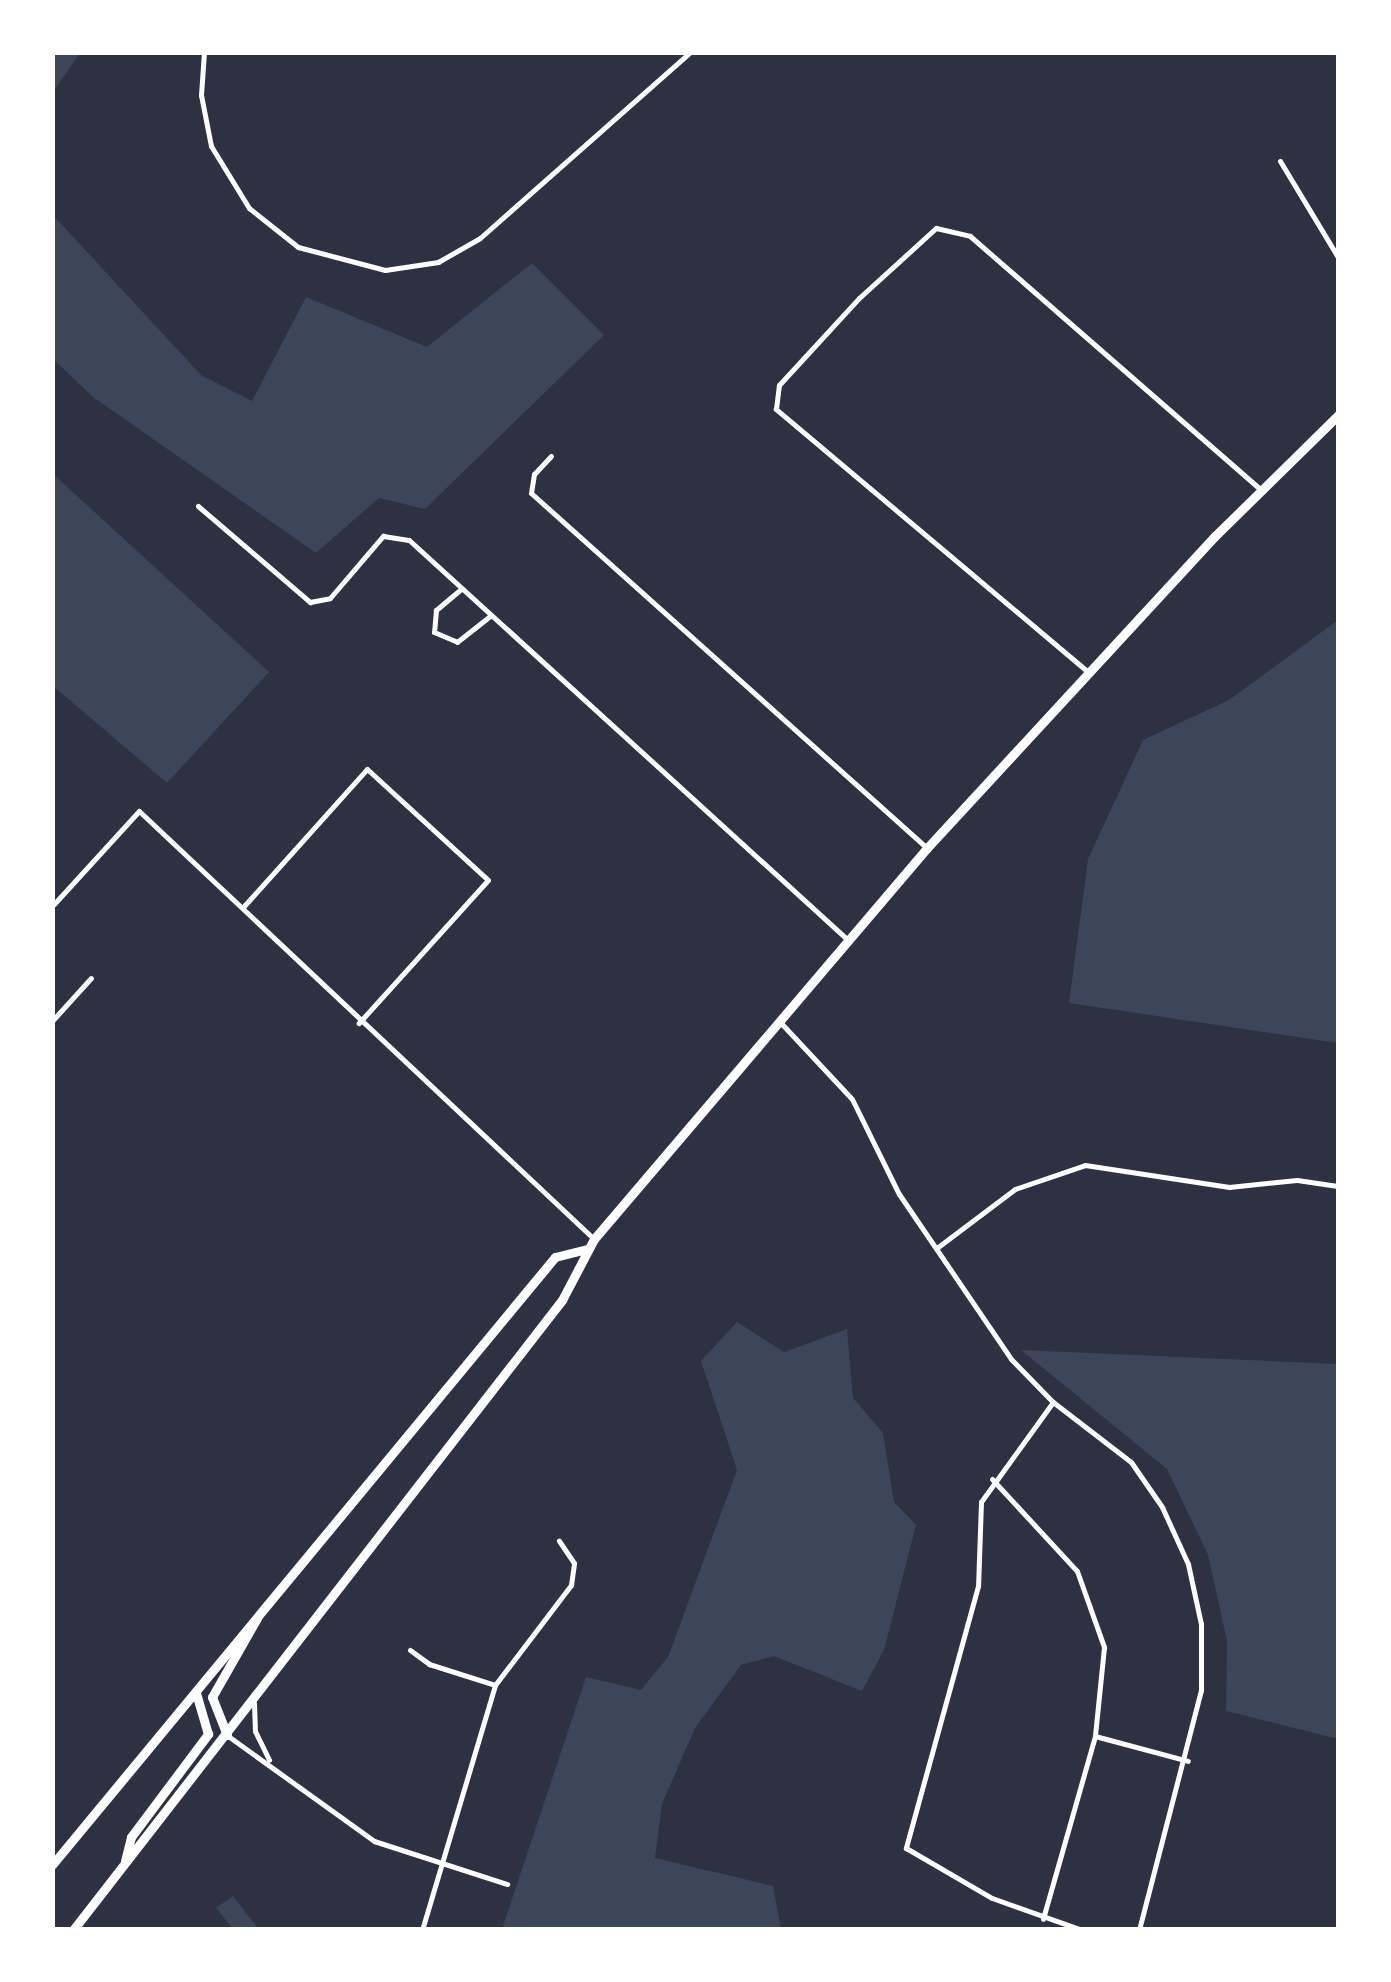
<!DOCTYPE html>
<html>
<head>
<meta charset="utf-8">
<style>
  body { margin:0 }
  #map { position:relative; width:1391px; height:1982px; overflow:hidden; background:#2d3142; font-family:"Fira Sans Condensed",sans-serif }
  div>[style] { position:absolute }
  .green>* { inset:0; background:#3c4559 }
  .minor>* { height:5px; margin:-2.5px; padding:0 2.5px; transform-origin:2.5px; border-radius:2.5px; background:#fff }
  .trunk>* { height:9px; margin:-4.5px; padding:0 4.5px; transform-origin:4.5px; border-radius:4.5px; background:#fff }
  span { translate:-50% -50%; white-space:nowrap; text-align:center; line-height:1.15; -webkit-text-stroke:10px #fff; paint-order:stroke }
  .frame { position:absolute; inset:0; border:55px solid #fff; pointer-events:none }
</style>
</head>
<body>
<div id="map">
  <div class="green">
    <i style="clip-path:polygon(53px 52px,80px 53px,53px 92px,52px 53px)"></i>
    <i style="clip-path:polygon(52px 214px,201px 375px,252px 401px,306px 297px,427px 347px,532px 263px,604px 335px,425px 509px,379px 498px,316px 553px,93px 397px,53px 359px)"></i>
    <i style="clip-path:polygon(52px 473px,269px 672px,167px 783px,53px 686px)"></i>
    <i style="clip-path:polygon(1338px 620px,1338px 1043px,1069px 1003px,1088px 859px,1143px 740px,1229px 700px)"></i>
    <i style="clip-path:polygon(737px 1322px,784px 1352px,847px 1329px,853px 1398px,883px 1433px,894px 1502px,916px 1525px,884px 1650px,862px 1691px,774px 1656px,741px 1665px,695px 1728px,662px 1804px,655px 1858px,773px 1886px,781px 1929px,502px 1929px,586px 1677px,641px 1690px,668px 1657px,737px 1470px,701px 1361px)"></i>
    <i style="clip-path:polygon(1021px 1350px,1338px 1364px,1338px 1739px,1226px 1711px,1227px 1641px,1208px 1555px,1167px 1469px)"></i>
    <i style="clip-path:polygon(233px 1896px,257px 1927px,254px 1929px,233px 1929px,216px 1908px)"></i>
  </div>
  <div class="minor">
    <i style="left:204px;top:52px;width:43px;rotate:94deg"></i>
    <i style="left:201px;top:95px;width:52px;rotate:78.9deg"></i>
    <i style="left:211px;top:146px;width:73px;rotate:58.5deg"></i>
    <i style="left:249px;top:208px;width:63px;rotate:38.5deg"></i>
    <i style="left:298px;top:247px;width:90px;rotate:14.8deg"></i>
    <i style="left:385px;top:270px;width:54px;rotate:-8.6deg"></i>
    <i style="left:438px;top:262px;width:48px;rotate:-29.7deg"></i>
    <i style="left:480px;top:238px;width:281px;rotate:-41.5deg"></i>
    <i style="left:1280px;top:161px;width:112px;rotate:58.9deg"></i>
    <i style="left:551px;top:456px;width:25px;rotate:133deg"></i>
    <i style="left:534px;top:474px;width:19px;rotate:99deg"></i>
    <i style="left:531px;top:493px;width:532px;rotate:41.88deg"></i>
    <i style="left:198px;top:506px;width:148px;rotate:40.6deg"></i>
    <i style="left:310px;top:602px;width:20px;rotate:-11deg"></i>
    <i style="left:330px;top:598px;width:82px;rotate:-49.5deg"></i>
    <i style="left:383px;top:536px;width:26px;rotate:9deg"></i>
    <i style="left:409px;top:540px;width:594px;rotate:42.34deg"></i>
    <i style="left:461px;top:589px;width:33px;rotate:140deg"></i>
    <i style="left:436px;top:610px;width:22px;rotate:95deg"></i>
    <i style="left:434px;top:632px;width:25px;rotate:23deg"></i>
    <i style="left:457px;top:642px;width:42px;rotate:-38.2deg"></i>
    <i style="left:1087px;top:671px;width:407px;rotate:-139.9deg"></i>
    <i style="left:776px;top:409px;width:24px;rotate:-83deg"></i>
    <i style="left:779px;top:385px;width:118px;rotate:-47.4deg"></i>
    <i style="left:859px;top:298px;width:104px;rotate:-42.3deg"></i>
    <i style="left:936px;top:228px;width:35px;rotate:13deg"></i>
    <i style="left:970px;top:236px;width:386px;rotate:41.1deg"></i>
    <i style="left:54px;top:904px;width:126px;rotate:-47.6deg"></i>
    <i style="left:139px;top:811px;width:625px;rotate:43.25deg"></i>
    <i style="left:244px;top:906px;width:184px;rotate:-48.1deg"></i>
    <i style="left:367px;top:769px;width:164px;rotate:42.5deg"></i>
    <i style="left:488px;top:880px;width:193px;rotate:132.1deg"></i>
    <i style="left:52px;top:1021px;width:58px;rotate:-47.8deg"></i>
    <i style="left:780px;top:1022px;width:105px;rotate:46.9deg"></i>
    <i style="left:852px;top:1099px;width:106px;rotate:63.7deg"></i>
    <i style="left:899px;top:1194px;width:199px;rotate:55.8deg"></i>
    <i style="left:1011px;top:1359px;width:60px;rotate:45.7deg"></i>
    <i style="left:1053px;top:1402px;width:98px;rotate:37.6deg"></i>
    <i style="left:1131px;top:1462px;width:55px;rotate:55.4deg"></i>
    <i style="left:1162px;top:1507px;width:63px;rotate:65.5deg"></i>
    <i style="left:1188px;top:1564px;width:61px;rotate:77.8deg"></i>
    <i style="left:1201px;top:1624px;width:66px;rotate:90deg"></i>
    <i style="left:1201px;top:1690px;width:248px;rotate:104.5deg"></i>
    <i style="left:938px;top:1247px;width:96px;rotate:-37deg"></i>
    <i style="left:1015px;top:1189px;width:74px;rotate:-18.9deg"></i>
    <i style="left:1085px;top:1165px;width:146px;rotate:8.7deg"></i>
    <i style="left:1229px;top:1187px;width:68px;rotate:-5.9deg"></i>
    <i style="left:1297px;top:1180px;width:41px;rotate:8.3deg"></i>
    <i style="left:1053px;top:1402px;width:123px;rotate:125.8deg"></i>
    <i style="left:981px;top:1502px;width:84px;rotate:92deg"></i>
    <i style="left:978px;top:1586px;width:272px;rotate:105.4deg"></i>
    <i style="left:906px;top:1848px;width:99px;rotate:30.2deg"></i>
    <i style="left:992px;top:1898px;width:96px;rotate:19.6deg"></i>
    <i style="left:992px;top:1479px;width:125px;rotate:47.3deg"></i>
    <i style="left:1077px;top:1571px;width:81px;rotate:70.4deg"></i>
    <i style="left:1104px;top:1647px;width:89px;rotate:95.8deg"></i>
    <i style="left:1095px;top:1736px;width:190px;rotate:105.9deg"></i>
    <i style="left:410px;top:1650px;width:24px;rotate:36deg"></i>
    <i style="left:429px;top:1664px;width:69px;rotate:17.7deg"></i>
    <i style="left:254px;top:1703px;width:28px;rotate:88deg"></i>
    <i style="left:255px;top:1731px;width:32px;rotate:64deg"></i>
    <i style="left:228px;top:1736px;width:180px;rotate:35.7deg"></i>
    <i style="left:374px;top:1841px;width:140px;rotate:17.9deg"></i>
    <i style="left:1095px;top:1736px;width:96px;rotate:15deg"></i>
    <i style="left:422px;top:1930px;width:256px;rotate:-73.4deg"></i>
    <i style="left:495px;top:1685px;width:126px;rotate:-52.8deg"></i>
    <i style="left:571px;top:1585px;width:22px;rotate:-82deg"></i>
    <i style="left:574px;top:1563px;width:27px;rotate:-124deg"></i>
  </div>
  <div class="trunk">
    <i style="left:227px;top:1735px;width:41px;rotate:-111.5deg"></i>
    <i style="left:212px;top:1697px;width:91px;rotate:-60.3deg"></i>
    <i style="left:125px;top:1861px;width:25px;rotate:-76deg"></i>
    <i style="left:131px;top:1837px;width:129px;rotate:-53.2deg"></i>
    <i style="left:208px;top:1734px;width:43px;rotate:-106.3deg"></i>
    <i style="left:52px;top:1865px;width:789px;rotate:-50.4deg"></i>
    <i style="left:555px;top:1257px;width:32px;rotate:-14deg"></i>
    <i style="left:73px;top:1930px;width:798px;rotate:-52.18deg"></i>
    <i style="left:562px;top:1300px;width:69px;rotate:-62.3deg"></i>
    <i style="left:594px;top:1239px;width:514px;rotate:-49.58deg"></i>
    <i style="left:927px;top:848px;width:425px;rotate:-47.3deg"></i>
    <i style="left:1215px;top:536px;width:173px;rotate:-44.5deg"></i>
  </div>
  <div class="frame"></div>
</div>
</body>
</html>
